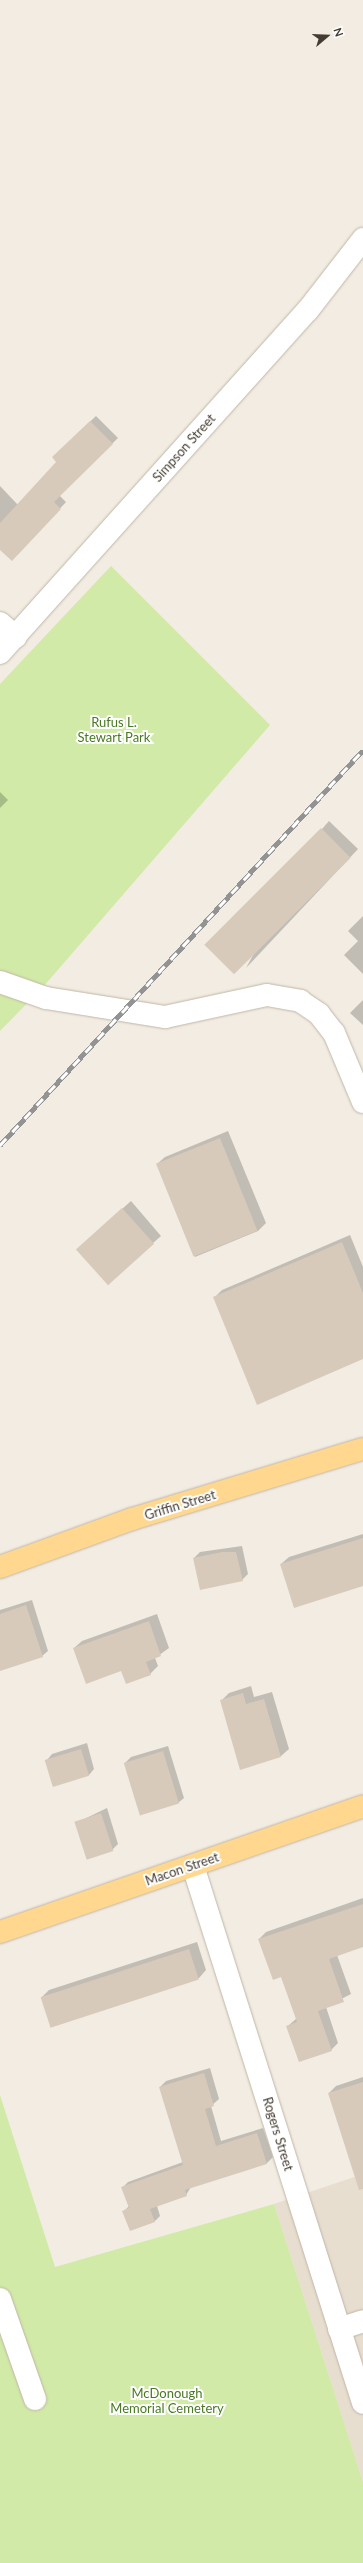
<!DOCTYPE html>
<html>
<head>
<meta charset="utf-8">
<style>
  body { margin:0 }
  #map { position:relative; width:363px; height:2563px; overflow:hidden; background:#f2ece2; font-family:Lato,sans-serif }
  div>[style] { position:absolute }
  .residential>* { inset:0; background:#e7ded0 }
  .green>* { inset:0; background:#d1eaa7 }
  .shadow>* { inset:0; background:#0003 }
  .building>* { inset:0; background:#d8caba; transform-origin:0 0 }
  .roads { filter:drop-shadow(0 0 1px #c1b6a7) drop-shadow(0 0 1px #c1b6a7) }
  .minor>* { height:22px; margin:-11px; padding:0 11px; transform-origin:11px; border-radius:11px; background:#fff }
  .major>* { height:22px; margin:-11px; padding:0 11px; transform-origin:11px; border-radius:11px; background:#ffd78e }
  .rail>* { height:4.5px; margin-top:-2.25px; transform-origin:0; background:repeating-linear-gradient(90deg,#fff 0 9px,#939393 0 18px); box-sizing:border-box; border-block:1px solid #939393 }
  span { translate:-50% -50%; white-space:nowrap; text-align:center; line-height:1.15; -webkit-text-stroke:4px #fff; paint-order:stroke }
  .street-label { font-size:13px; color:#443c32 }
  .park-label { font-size:13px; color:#497923 }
  .north { position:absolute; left:307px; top:16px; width:40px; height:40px; -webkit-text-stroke:3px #fff; paint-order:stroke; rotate:71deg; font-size:11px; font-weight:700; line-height:16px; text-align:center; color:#443c32 }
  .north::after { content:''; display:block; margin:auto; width:14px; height:18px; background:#443c32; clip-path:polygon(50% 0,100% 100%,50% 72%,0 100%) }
</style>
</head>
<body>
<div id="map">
  <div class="residential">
    <i style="clip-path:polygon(363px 2174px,363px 2482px,274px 2204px)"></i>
  </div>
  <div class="green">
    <i style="clip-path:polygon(111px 566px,270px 725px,43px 987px,0 1031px,0 684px)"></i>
    <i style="clip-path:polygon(0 2095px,55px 2267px,274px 2204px,363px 2482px,363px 2563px,0 2563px)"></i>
  </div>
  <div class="shadow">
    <i style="clip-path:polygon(96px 416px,118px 438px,59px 495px,66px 502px,18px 554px,0 548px,0 486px,18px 505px,58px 462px,53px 457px)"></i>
    <i style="clip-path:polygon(0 792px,8px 800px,0 808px)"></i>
    <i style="clip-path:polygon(329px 821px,358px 849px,246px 968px,322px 829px)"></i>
    <i style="clip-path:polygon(363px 916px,363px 974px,344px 955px,358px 941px,348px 931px)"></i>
    <i style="clip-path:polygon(363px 1000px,363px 1025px,350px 1013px)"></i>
    <i style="clip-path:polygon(228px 1131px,266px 1223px,258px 1231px,195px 1257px,157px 1164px,165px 1157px)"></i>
    <i style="clip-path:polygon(131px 1201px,161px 1236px,153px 1243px,85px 1242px)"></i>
    <i style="clip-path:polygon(350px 1235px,363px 1267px,363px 1358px,214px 1298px,222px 1290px)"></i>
    <i style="clip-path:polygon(363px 1534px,363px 1585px,281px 1564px,289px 1557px)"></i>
    <i style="clip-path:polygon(242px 1546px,248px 1574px,242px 1580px,194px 1558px,200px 1552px)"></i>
    <i style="clip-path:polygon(32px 1600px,48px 1651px,42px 1656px,0 1670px,0 1610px)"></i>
    <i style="clip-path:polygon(157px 1614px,169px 1648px,155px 1658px,158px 1666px,150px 1674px,121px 1670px,74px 1648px,82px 1641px)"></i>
    <i style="clip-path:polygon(251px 1686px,254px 1697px,272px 1692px,289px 1749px,281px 1756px,241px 1768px,221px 1701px,229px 1693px)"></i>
    <i style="clip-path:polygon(87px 1743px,94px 1769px,89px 1775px,54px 1785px,47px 1760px,52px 1754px)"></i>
    <i style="clip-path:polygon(168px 1746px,184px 1798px,178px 1803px,125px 1763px,131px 1757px)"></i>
    <i style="clip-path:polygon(107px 1808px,118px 1844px,112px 1850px,76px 1823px)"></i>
    <i style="clip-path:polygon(363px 1898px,363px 1936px,337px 1955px,351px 1994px,326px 2007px,338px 2043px,331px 2050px,288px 2026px,297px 2018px,281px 1976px,259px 1939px,266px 1932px)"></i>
    <i style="clip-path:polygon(197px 1942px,206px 1970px,199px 1978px,51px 2027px,42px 1997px,49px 1990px)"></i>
    <i style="clip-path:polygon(210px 2068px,219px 2099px,211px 2106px,221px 2141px,263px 2128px,273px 2157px,267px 2163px,191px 2187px,186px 2195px,157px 2206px,160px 2216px,155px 2221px,124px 2211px,129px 2206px,122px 2188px,128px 2182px,183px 2162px,160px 2087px,166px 2081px)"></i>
    <i style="clip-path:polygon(363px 2077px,363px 2159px,329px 2093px,336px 2086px)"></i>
  </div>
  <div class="building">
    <i style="clip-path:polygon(90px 421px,113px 444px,54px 502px,61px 509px,12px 561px,0 550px,0 523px,56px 462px,52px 457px)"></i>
    <i style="left:321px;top:828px;width:42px;height:165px;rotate:45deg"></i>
    <i style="left:220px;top:1138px;width:100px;height:69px;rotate:68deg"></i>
    <i style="left:122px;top:1208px;width:48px;height:62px;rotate:48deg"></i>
    <i style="clip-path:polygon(342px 1242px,363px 1293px,363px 1359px,257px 1405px,213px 1297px)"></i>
    <i style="clip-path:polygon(363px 1538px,363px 1586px,294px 1608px,280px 1564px)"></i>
    <i style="clip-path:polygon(222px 1552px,236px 1552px,243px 1581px,200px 1590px,193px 1558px)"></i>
    <i style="clip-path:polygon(26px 1605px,43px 1657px,0 1671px,0 1614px)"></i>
    <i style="clip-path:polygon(149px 1621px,161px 1656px,146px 1662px,151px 1675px,126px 1684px,121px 1671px,86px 1684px,73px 1648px)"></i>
    <i style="clip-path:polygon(243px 1693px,246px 1704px,264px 1699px,281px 1757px,240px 1770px,220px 1700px)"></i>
    <i style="left:81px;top:1749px;width:28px;height:38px;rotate:73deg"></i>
    <i style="left:163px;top:1751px;width:55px;height:41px;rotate:73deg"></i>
    <i style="left:101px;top:1813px;width:40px;height:28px;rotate:72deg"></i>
    <i style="clip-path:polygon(363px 1904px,363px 1947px,329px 1959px,344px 2002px,318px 2011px,332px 2051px,299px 2062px,286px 2026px,297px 2022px,281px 1977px,273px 1980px,258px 1939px)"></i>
    <i style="left:189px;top:1949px;width:32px;height:156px;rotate:72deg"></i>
    <i style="clip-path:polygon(204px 2073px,214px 2106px,205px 2109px,216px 2146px,257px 2133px,267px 2164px,185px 2190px,187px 2196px,150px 2209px,155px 2222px,130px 2231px,122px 2211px,129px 2208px,121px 2187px,183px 2165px,159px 2087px)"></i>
    <i style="clip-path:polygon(363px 2082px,363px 2189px,359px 2190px,328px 2093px)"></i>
  </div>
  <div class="roads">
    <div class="minor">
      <i style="left:0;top:623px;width:21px;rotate:41deg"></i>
      <i style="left:0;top:653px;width:461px;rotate:-48.1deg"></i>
      <i style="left:308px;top:310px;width:90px;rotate:-52.2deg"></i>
      <i style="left:0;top:982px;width:49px;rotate:19.2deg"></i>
      <i style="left:46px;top:998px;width:121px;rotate:9.1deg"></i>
      <i style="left:165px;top:1017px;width:104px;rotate:-12.2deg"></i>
      <i style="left:267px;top:995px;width:34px;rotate:10deg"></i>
      <i style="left:300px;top:1001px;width:23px;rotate:34deg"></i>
      <i style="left:319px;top:1014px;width:24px;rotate:52deg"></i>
      <i style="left:334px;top:1033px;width:75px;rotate:67.2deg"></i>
      <i style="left:193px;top:1866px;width:563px;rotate:72.43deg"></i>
      <i style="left:0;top:2299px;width:106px;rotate:70.7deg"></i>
      <i style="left:339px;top:2329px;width:25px;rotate:-18deg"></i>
    </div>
    <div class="major">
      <i style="left:0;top:1567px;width:140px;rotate:-20deg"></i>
      <i style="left:132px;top:1519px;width:241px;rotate:-16.9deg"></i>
      <i style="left:0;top:1932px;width:384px;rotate:-19.1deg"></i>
    </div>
  </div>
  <div class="rail">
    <i style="left:0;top:1145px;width:536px;rotate:-47.42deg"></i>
  </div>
  <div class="street-label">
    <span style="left:184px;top:448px;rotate:-48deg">Simpson Street</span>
    <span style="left:180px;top:1505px;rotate:-17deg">Griffin Street</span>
    <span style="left:182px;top:1869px;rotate:-19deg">Macon Street</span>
    <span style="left:278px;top:2134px;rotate:73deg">Rogers Street</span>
  </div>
  <div class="park-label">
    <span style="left:114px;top:730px">Rufus L.<br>Stewart Park</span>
    <span style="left:167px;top:2401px">McDonough<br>Memorial Cemetery</span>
  </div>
  <div class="north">N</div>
</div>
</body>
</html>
